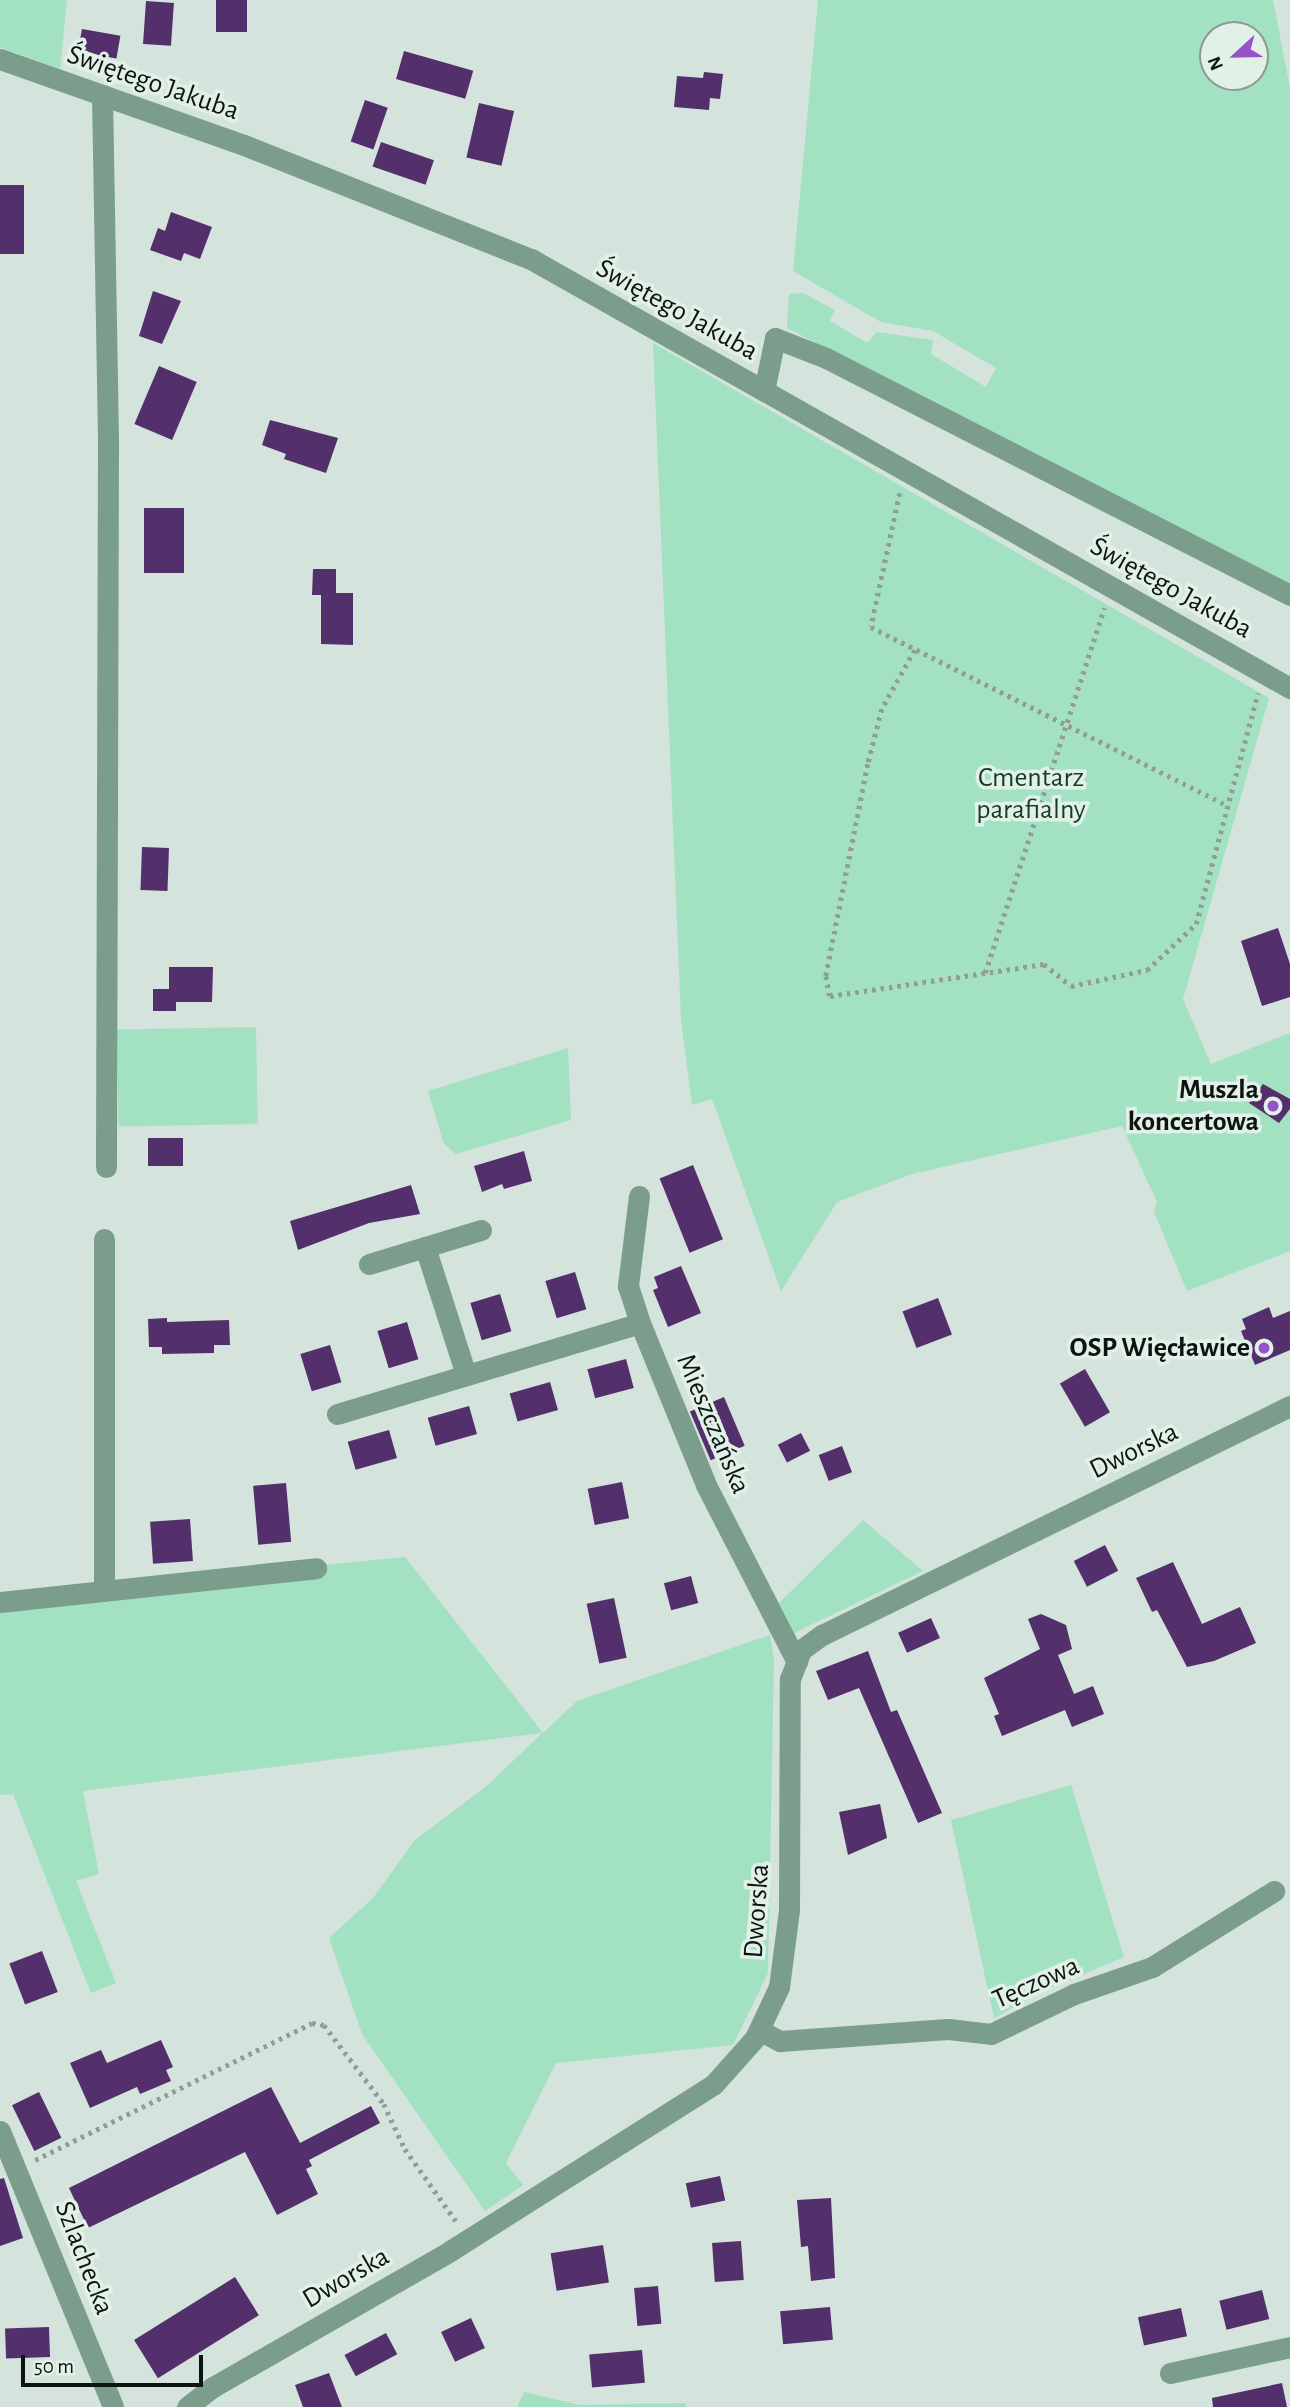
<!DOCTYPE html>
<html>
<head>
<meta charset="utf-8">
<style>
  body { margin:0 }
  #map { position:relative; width:1290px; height:2407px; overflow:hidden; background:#d4e3db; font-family:"Alegreya Sans",sans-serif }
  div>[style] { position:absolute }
  .green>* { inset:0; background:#a2e1c1; transform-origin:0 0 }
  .building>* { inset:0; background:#532f6c; transform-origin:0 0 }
  .path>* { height:4.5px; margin-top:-2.25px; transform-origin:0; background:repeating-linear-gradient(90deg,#919d96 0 3.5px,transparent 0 8.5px) }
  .minor>* { height:21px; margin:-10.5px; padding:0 10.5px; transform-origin:10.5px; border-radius:10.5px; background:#7a9e8b }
  .dots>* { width:19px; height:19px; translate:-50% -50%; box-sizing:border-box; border:4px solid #e1f1e8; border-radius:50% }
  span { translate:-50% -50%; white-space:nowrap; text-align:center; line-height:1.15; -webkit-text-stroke:7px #e1f1e8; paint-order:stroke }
  .street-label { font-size:28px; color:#0e1411 }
  .park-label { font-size:28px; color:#133b29 }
  .poi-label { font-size:28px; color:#0e1411; font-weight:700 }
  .right { translate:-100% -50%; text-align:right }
  .north { position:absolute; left:1199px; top:21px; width:70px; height:70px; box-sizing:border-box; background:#e1f1e8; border:2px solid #8d9992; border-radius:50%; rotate:248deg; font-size:19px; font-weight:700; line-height:28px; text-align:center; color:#0e1411 }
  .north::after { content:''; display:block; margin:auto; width:24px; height:32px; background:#9752c7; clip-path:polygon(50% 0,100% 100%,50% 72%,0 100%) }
  .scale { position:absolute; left:21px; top:2355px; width:182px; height:32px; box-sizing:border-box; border:4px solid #0e1411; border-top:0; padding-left:9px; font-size:21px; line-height:24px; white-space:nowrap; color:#0e1411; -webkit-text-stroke:5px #e1f1e8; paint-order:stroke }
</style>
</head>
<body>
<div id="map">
  <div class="green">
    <i style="clip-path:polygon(0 0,67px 0,60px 69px,0 47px)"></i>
    <i style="clip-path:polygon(evenodd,818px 0,1273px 0,1290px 88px,1290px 586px,787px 328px,789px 294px,803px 293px,835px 310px,830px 321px,867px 343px,877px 332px,933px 340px,931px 354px,986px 387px,996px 368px,933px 331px,881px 322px,793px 271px,818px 0,1213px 35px,1255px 35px,1255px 77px,1213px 77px,1213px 35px)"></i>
    <i style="clip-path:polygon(653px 343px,1269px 698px,1183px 999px,1211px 1064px,1290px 1033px,1290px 1251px,1187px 1291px,1154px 1212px,1157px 1202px,1122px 1126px,912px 1174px,837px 1202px,781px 1291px,712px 1099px,692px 1105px,681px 1020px)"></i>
    <i style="left:256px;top:1027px;width:97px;height:139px;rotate:89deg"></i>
    <i style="clip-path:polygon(568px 1048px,571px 1120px,456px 1154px,444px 1144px,428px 1091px)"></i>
    <i style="clip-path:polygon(863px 1520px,923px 1571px,794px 1633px,779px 1603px)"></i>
    <i style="clip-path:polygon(405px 1557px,543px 1733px,577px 1701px,770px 1635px,774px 1659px,768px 1973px,733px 2045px,556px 2063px,506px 2163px,523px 2185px,485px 2211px,362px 2034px,329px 1938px,373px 1898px,414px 1841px,489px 1784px,542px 1733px,83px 1791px,99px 1874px,76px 1881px,116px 1983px,91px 1993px,13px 1794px,0 1795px,0 1597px)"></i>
    <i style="clip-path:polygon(1071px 1785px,1124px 1957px,1043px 1991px,994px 2018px,951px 1820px)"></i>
    <i style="clip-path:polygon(524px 2392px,580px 2405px,686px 2403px,686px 2407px,517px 2407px)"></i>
  </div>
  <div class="building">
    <i style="left:216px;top:0;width:31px;height:32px"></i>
    <i style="left:146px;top:1px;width:28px;height:43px;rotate:4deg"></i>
    <i style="left:82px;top:29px;width:39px;height:23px;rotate:10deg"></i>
    <i style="left:404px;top:51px;width:72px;height:29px;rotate:16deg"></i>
    <i style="clip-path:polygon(704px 72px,723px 74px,720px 99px,710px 98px,709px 110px,674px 107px,677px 76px,703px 78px)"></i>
    <i style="left:365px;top:100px;width:24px;height:44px;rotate:19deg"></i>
    <i style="left:479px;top:103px;width:36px;height:56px;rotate:13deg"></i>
    <i style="left:381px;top:142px;width:56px;height:26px;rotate:19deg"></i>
    <i style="left:0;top:185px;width:24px;height:69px"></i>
    <i style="clip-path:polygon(171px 212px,212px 227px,200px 259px,184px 253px,181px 261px,150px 250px,158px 228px,165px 231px)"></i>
    <i style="clip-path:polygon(153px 291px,181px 301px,162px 344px,139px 336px)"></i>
    <i style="left:159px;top:366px;width:41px;height:63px;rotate:23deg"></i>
    <i style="clip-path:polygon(270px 420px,338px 438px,326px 473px,284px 459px,286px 454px,262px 445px)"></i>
    <i style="left:144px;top:508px;width:40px;height:65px"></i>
    <i style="clip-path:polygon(313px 569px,336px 569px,336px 593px,353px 593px,353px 645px,321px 644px,321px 595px,312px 595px)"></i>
    <i style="left:142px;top:847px;width:27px;height:43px;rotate:2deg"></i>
    <i style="clip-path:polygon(1278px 928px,1290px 964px,1290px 997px,1262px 1006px,1241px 941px)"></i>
    <i style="clip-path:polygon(169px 967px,213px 967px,212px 1002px,176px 1002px,176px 1011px,153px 1011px,153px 989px,169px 989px)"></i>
    <i style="clip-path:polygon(1263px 1084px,1290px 1099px,1290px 1109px,1279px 1123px,1249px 1103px)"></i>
    <i style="left:148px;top:1138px;width:35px;height:28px"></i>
    <i style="clip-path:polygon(524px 1151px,532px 1181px,504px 1189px,502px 1184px,482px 1192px,474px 1166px)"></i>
    <i style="left:693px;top:1165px;width:80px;height:36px;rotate:68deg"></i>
    <i style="clip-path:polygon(411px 1185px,420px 1214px,369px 1223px,298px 1250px,290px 1221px)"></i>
    <i style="clip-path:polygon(681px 1266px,701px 1313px,668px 1327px,653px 1290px,658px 1288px,654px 1277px)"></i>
    <i style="left:575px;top:1272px;width:39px;height:31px;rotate:73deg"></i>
    <i style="left:500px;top:1294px;width:39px;height:31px;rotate:73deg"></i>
    <i style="left:938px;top:1298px;width:39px;height:38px;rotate:69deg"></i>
    <i style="clip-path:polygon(1269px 1307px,1273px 1318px,1290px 1311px,1290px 1350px,1255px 1365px,1241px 1331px,1246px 1329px,1242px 1319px)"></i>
    <i style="clip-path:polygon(167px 1318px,167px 1322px,229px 1320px,230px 1345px,214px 1345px,214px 1353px,162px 1354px,162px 1347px,149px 1347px,148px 1319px)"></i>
    <i style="left:407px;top:1322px;width:39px;height:31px;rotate:73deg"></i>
    <i style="left:330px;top:1345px;width:39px;height:31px;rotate:73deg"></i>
    <i style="left:626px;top:1359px;width:30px;height:40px;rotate:75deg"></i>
    <i style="left:1085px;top:1369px;width:50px;height:29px;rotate:60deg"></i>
    <i style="left:550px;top:1382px;width:29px;height:42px;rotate:74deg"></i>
    <i style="left:724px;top:1397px;width:53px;height:37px;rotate:67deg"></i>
    <i style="left:469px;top:1406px;width:29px;height:43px;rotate:74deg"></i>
    <i style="left:389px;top:1430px;width:29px;height:43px;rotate:74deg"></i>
    <i style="left:801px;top:1433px;width:20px;height:26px;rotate:63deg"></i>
    <i style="left:842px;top:1446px;width:28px;height:25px;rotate:69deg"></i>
    <i style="left:622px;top:1482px;width:37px;height:35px;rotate:79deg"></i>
    <i style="left:286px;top:1483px;width:59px;height:33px;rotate:85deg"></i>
    <i style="left:190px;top:1519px;width:42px;height:40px;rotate:86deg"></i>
    <i style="left:1105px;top:1545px;width:29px;height:35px;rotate:63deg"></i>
    <i style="clip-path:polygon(1173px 1562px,1202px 1624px,1240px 1607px,1256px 1643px,1214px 1661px,1187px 1667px,1157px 1610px,1152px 1612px,1136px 1578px)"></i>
    <i style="left:691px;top:1576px;width:28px;height:28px;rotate:75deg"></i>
    <i style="left:614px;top:1598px;width:61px;height:28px;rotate:78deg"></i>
    <i style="clip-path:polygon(1041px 1614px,1066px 1625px,1072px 1649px,1058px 1655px,1074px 1694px,1093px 1686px,1104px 1714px,1072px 1727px,1065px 1710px,1002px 1736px,994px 1716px,999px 1714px,984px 1678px,1040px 1649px,1028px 1619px)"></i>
    <i style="left:931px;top:1618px;width:22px;height:36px;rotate:66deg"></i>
    <i style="clip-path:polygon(868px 1651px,891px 1712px,897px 1710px,942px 1813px,918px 1823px,859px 1688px,828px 1700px,816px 1671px)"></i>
    <i style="clip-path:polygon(880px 1804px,887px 1838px,848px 1855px,839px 1812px)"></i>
    <i style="left:42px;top:1951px;width:44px;height:35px;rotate:69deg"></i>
    <i style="clip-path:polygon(161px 2040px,173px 2067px,166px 2070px,171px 2081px,140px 2094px,137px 2087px,90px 2108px,70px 2063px,101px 2050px,107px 2063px)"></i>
    <i style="clip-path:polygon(271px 2087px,300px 2143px,371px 2106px,380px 2123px,309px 2160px,312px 2166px,306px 2169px,318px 2194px,277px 2215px,245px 2152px,88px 2228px,69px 2188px)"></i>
    <i style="left:39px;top:2092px;width:51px;height:30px;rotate:64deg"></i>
    <i style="left:720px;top:2176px;width:25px;height:35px;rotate:78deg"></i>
    <i style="clip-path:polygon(4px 2178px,23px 2238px,0 2246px,0 2179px)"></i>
    <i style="clip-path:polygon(831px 2198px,835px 2278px,811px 2281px,808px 2246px,801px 2247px,797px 2200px)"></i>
    <i style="left:741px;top:2241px;width:39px;height:29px;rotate:86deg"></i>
    <i style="left:603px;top:2245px;width:38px;height:53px;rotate:81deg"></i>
    <i style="left:235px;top:2277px;width:45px;height:119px;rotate:58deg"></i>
    <i style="left:658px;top:2286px;width:38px;height:24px;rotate:85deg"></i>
    <i style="left:1262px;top:2290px;width:30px;height:44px;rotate:76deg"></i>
    <i style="left:830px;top:2307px;width:33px;height:50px;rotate:85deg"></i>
    <i style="left:1181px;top:2308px;width:29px;height:44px;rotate:78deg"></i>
    <i style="left:471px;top:2318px;width:33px;height:33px;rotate:65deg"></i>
    <i style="left:49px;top:2327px;width:30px;height:44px;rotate:88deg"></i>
    <i style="left:386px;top:2333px;width:24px;height:47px;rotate:62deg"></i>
    <i style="left:642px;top:2350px;width:33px;height:53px;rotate:85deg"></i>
    <i style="clip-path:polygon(329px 2373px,342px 2407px,303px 2407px,295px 2385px)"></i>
    <i style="clip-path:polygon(1282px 2383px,1287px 2407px,1213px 2407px,1212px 2398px)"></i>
  </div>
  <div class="path">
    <i style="left:900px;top:493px;width:137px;rotate:102.2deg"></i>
    <i style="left:871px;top:627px;width:399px;rotate:26.6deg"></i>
    <i style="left:915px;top:650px;width:68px;rotate:119.2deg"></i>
    <i style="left:882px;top:709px;width:57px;rotate:104.3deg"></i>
    <i style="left:868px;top:764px;width:216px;rotate:101.2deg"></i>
    <i style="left:826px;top:976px;width:20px;rotate:79deg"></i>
    <i style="left:830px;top:996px;width:216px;rotate:-8.5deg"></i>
    <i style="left:1044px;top:964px;width:35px;rotate:39deg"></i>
    <i style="left:1071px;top:986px;width:78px;rotate:-11.9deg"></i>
    <i style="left:1147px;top:970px;width:67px;rotate:-43.2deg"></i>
    <i style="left:1196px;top:924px;width:239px;rotate:-75deg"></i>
    <i style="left:985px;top:973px;width:384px;rotate:-71.9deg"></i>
    <i style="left:35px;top:2160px;width:309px;rotate:-26.3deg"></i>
    <i style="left:312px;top:2023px;width:12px;rotate:9deg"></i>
    <i style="left:324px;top:2025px;width:99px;rotate:52.8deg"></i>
    <i style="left:384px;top:2104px;width:50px;rotate:65deg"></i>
    <i style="left:405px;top:2149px;width:88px;rotate:54.7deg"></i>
  </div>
  <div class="minor">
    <i style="left:0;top:59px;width:259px;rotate:19.4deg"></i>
    <i style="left:244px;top:145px;width:309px;rotate:21.7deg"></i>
    <i style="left:531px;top:259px;width:872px;rotate:29.48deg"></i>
    <i style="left:102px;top:95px;width:348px;rotate:89deg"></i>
    <i style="left:108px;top:443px;width:724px;rotate:90.16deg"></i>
    <i style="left:764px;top:391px;width:54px;rotate:-78.3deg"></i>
    <i style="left:775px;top:338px;width:55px;rotate:21.4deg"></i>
    <i style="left:826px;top:358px;width:521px;rotate:27.06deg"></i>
    <i style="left:639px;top:1196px;width:91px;rotate:97deg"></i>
    <i style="left:628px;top:1286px;width:39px;rotate:72deg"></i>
    <i style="left:640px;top:1323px;width:175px;rotate:67.8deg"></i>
    <i style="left:706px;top:1485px;width:199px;rotate:62.8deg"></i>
    <i style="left:104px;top:1239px;width:352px;rotate:90deg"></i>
    <i style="left:425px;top:1247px;width:134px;rotate:72.2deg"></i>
    <i style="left:369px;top:1264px;width:117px;rotate:-16.9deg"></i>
    <i style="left:337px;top:1414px;width:316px;rotate:-16.7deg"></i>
    <i style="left:0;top:1602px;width:318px;rotate:-6.1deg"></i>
    <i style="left:759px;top:2030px;width:24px;rotate:28deg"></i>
    <i style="left:780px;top:2041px;width:168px;rotate:-4.1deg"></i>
    <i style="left:948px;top:2029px;width:43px;rotate:6.6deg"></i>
    <i style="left:991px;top:2034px;width:92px;rotate:-25.7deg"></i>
    <i style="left:1074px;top:1994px;width:83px;rotate:-19.1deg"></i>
    <i style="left:1152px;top:1967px;width:144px;rotate:-31.9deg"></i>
    <i style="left:0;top:2131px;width:298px;rotate:67.7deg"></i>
    <i style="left:1170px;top:2373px;width:123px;rotate:-12.2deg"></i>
    <i style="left:187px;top:2407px;width:33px;rotate:-38deg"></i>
    <i style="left:213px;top:2387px;width:273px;rotate:-29.8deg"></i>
    <i style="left:450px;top:2251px;width:312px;rotate:-32.3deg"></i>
    <i style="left:714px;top:2084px;width:62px;rotate:-48.3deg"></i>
    <i style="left:755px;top:2038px;width:56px;rotate:-64.8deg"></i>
    <i style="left:779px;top:1987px;width:78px;rotate:-82.6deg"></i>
    <i style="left:789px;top:1910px;width:231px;rotate:-89.8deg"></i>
    <i style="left:790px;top:1679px;width:31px;rotate:-69deg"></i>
    <i style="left:801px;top:1650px;width:26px;rotate:-36deg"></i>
    <i style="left:822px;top:1635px;width:521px;rotate:-26.07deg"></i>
  </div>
  <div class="dots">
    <i style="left:1273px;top:1106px;background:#9752c7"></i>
    <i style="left:1264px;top:1348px;background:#9752c7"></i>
  </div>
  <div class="street-label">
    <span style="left:153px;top:83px;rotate:19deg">Świętego Jakuba</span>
    <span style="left:677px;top:310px;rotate:29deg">Świętego Jakuba</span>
    <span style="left:1171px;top:588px;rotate:29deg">Świętego Jakuba</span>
    <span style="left:713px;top:1424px;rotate:67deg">Mieszczańska</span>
    <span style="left:1134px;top:1451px;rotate:-26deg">Dworska</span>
    <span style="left:757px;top:1911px;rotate:-86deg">Dworska</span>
    <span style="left:1036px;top:1983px;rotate:-24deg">Tęczowa</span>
    <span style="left:84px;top:2258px;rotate:69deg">Szlachecka</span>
    <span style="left:346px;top:2278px;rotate:-30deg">Dworska</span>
  </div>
  <div class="park-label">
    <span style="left:1031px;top:794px">Cmentarz<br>parafialny</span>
  </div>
  <div class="poi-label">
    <span class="right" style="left:1259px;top:1106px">Muszla<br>koncertowa</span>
    <span class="right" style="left:1250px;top:1348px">OSP Więcławice</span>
  </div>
  <div class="north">N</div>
  <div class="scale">50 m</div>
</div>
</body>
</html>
